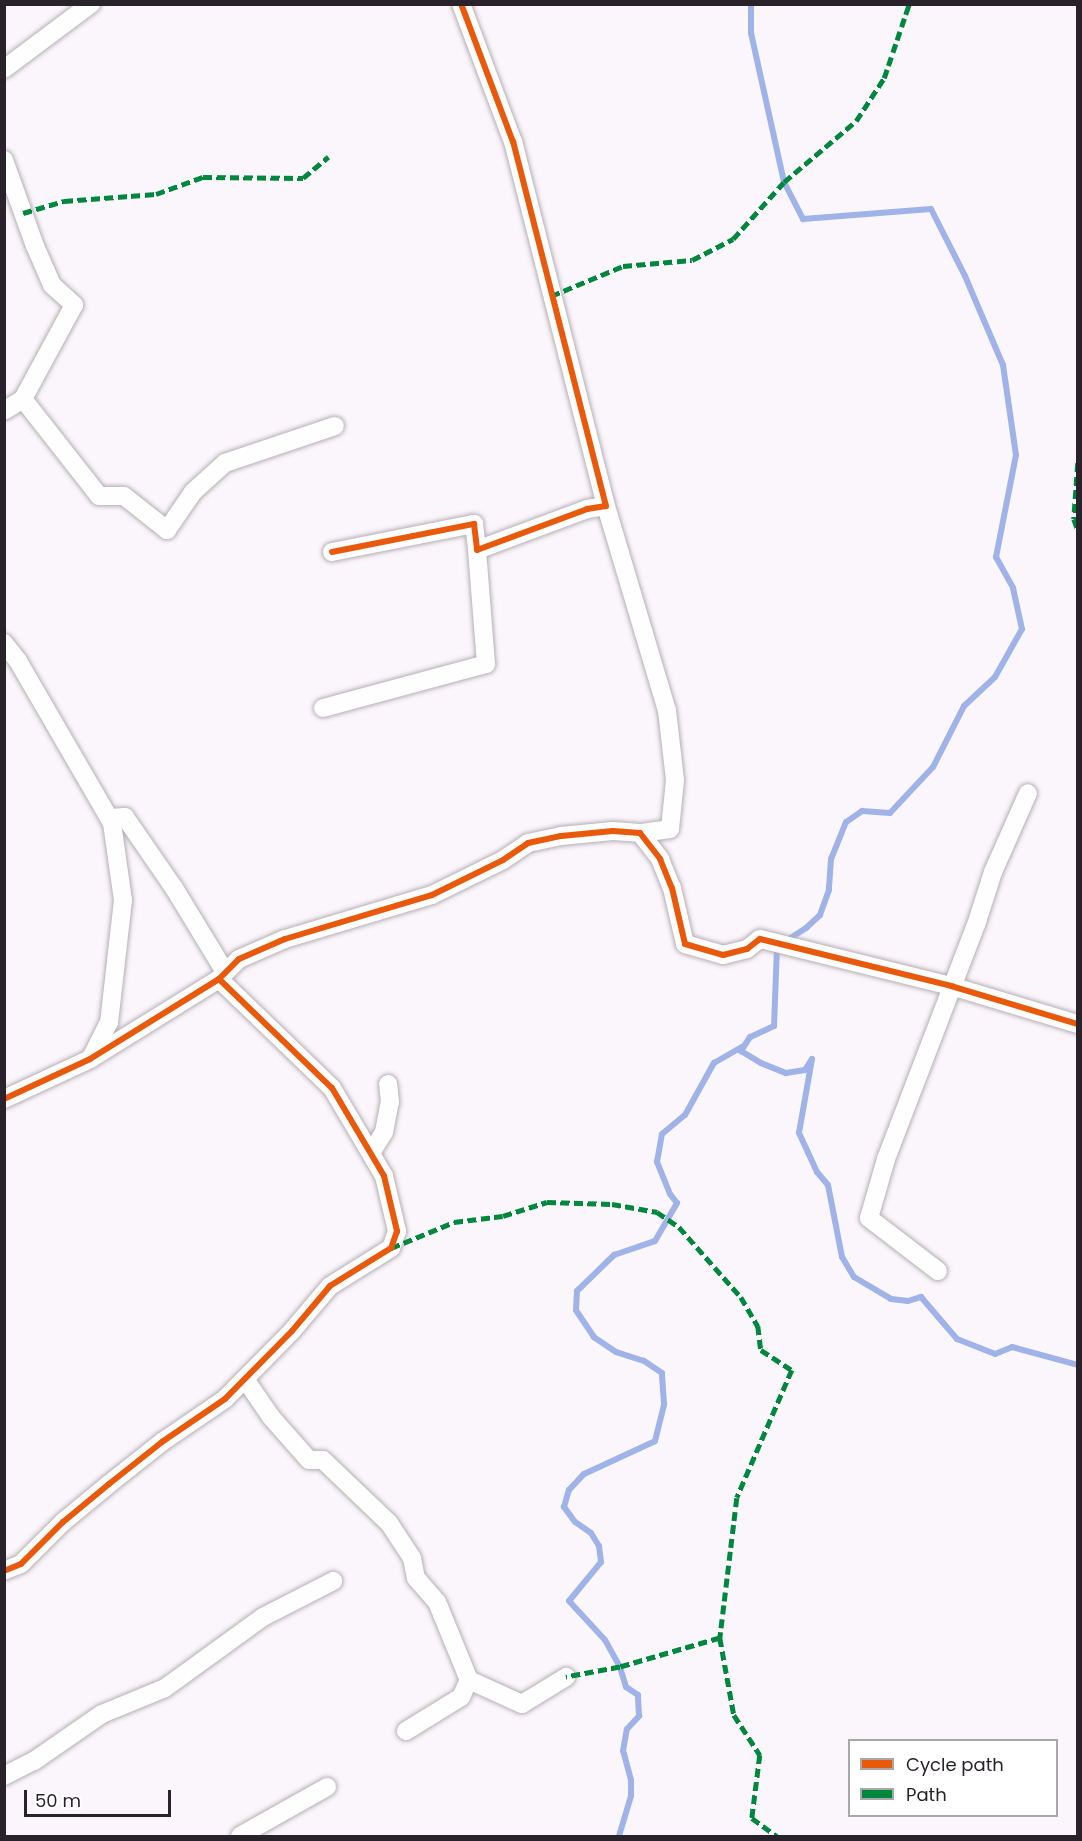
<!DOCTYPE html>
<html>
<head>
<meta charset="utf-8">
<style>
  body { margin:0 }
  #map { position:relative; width:1082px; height:1841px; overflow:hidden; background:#fbf6fb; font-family:Poppins,sans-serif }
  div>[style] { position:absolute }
  .stream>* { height:6px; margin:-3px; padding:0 3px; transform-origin:3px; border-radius:3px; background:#9fb3e9 }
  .roads { filter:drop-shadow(0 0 2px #b5aeb6) drop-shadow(0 0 2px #b5aeb6) }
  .minor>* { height:18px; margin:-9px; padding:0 9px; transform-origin:9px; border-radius:9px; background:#fefefe }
  .quiet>* { height:4.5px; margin-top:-2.25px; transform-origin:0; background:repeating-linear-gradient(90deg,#00873e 0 9px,transparent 0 13.5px) }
  .cycleway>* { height:6px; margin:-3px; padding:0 3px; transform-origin:3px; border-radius:3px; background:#e8590c }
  span { translate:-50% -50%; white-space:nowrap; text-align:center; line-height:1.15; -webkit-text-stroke:6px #fff; paint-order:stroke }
  .frame { position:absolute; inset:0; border:6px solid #2a222b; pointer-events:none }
  .legend { position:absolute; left:848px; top:1739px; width:210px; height:78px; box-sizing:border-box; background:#fff; border:2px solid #aaa7aa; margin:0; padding:8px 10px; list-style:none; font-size:18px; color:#2a222b }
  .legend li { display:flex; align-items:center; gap:12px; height:30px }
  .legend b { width:30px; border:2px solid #aaa7aa }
  .scale { position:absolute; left:24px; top:1790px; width:147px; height:27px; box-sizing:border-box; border:3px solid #2a222b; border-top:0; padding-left:8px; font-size:18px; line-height:21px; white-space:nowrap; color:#2a222b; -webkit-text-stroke:4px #fff; paint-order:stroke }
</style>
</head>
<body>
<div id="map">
  <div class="stream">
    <i style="left:751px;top:4px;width:29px;rotate:90deg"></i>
    <i style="left:751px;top:33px;width:153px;rotate:77.5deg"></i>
    <i style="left:784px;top:182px;width:42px;rotate:62.8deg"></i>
    <i style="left:803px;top:219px;width:128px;rotate:-4.5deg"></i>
    <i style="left:931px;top:209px;width:75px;rotate:63.1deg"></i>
    <i style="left:965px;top:276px;width:97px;rotate:66.9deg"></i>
    <i style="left:1003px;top:365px;width:91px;rotate:81.8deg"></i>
    <i style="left:1016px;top:455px;width:104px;rotate:101.1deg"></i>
    <i style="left:996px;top:557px;width:35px;rotate:61deg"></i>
    <i style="left:1013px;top:588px;width:42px;rotate:77.6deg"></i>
    <i style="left:1022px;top:629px;width:55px;rotate:119.4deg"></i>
    <i style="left:995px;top:677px;width:42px;rotate:136.9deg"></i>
    <i style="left:964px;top:706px;width:68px;rotate:116.9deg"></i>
    <i style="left:933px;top:767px;width:63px;rotate:133.1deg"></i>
    <i style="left:890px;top:813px;width:28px;rotate:-176deg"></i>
    <i style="left:862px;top:811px;width:19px;rotate:145deg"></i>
    <i style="left:846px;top:822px;width:40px;rotate:112deg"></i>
    <i style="left:831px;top:859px;width:31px;rotate:94deg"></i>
    <i style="left:829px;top:890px;width:27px;rotate:110deg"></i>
    <i style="left:820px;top:915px;width:19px;rotate:137deg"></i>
    <i style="left:806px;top:928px;width:24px;rotate:147deg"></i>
    <i style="left:777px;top:946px;width:80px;rotate:92.1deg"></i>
    <i style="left:774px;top:1026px;width:26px;rotate:155deg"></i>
    <i style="left:750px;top:1037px;width:17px;rotate:123deg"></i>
    <i style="left:741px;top:1051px;width:23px;rotate:31deg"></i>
    <i style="left:761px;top:1063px;width:27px;rotate:22deg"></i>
    <i style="left:786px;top:1073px;width:19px;rotate:-9deg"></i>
    <i style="left:805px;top:1070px;width:13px;rotate:-58deg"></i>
    <i style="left:812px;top:1059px;width:75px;rotate:100deg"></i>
    <i style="left:799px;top:1133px;width:43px;rotate:65.2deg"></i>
    <i style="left:817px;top:1172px;width:17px;rotate:50deg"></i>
    <i style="left:828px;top:1185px;width:73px;rotate:79deg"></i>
    <i style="left:842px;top:1257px;width:23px;rotate:59deg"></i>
    <i style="left:854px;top:1277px;width:43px;rotate:30.7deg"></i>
    <i style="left:891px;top:1299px;width:17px;rotate:7deg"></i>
    <i style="left:908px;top:1301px;width:14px;rotate:-17deg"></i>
    <i style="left:921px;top:1297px;width:55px;rotate:49.4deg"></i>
    <i style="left:957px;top:1339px;width:41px;rotate:21.5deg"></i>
    <i style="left:995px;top:1354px;width:18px;rotate:-22deg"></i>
    <i style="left:1012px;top:1347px;width:68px;rotate:15.3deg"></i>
    <i style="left:619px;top:1836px;width:42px;rotate:-73.3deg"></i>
    <i style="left:631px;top:1796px;width:16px;rotate:-90deg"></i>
    <i style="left:631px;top:1780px;width:30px;rotate:-105deg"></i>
    <i style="left:623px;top:1751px;width:22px;rotate:-80deg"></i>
    <i style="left:627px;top:1729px;width:18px;rotate:-47deg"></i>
    <i style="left:639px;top:1716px;width:21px;rotate:-93deg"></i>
    <i style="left:638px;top:1695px;width:14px;rotate:-146deg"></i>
    <i style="left:626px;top:1687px;width:21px;rotate:-107deg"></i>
    <i style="left:620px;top:1667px;width:31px;rotate:-119deg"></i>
    <i style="left:605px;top:1640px;width:53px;rotate:-132.7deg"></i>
    <i style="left:569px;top:1601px;width:50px;rotate:-50.6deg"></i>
    <i style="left:601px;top:1562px;width:16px;rotate:-97deg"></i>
    <i style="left:599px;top:1546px;width:15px;rotate:-122deg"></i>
    <i style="left:591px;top:1533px;width:19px;rotate:-145deg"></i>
    <i style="left:575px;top:1522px;width:19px;rotate:-126deg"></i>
    <i style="left:564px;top:1507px;width:18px;rotate:-74deg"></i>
    <i style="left:569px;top:1490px;width:22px;rotate:-47deg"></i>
    <i style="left:584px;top:1474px;width:78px;rotate:-24.9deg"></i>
    <i style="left:655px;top:1441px;width:38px;rotate:-76deg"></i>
    <i style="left:664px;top:1404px;width:31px;rotate:-94deg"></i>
    <i style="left:662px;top:1373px;width:22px;rotate:-146deg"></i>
    <i style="left:644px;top:1361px;width:29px;rotate:-162deg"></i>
    <i style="left:616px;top:1352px;width:27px;rotate:-146deg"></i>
    <i style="left:594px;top:1337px;width:32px;rotate:-124deg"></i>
    <i style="left:576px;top:1310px;width:19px;rotate:-87deg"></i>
    <i style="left:577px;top:1291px;width:52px;rotate:-44.2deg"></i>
    <i style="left:614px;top:1255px;width:43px;rotate:-18.9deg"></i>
    <i style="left:655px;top:1241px;width:44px;rotate:-59.9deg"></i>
    <i style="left:677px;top:1203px;width:11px;rotate:-128deg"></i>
    <i style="left:670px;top:1194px;width:35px;rotate:-112deg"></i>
    <i style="left:657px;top:1162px;width:28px;rotate:-80deg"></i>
    <i style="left:662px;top:1134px;width:30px;rotate:-40deg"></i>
    <i style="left:685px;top:1115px;width:60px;rotate:-60.9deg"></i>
    <i style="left:714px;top:1063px;width:32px;rotate:-30deg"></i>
  </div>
  <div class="roads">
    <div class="minor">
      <i style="left:4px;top:69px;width:109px;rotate:-36.8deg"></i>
      <i style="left:4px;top:160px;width:91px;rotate:70.2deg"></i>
      <i style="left:35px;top:246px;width:43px;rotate:66.4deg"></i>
      <i style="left:52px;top:285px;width:30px;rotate:42deg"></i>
      <i style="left:74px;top:305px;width:107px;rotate:118.5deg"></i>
      <i style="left:23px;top:399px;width:22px;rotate:148deg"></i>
      <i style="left:23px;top:399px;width:123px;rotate:51.9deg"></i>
      <i style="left:99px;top:496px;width:25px"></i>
      <i style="left:124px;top:496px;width:55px;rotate:38.3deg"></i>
      <i style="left:167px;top:530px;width:46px;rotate:-55.6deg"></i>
      <i style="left:193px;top:492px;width:43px;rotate:-42.2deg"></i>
      <i style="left:225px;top:463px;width:116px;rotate:-18.6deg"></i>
      <i style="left:606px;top:506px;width:213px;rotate:73.4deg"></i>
      <i style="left:667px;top:710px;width:70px;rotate:83.5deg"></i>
      <i style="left:675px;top:780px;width:49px;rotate:95.8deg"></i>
      <i style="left:670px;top:829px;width:30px;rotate:172deg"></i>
      <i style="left:332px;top:552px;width:145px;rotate:-11.2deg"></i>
      <i style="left:474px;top:524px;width:26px;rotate:83deg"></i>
      <i style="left:477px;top:550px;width:117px;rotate:-20.4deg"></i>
      <i style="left:587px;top:509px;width:19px;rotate:-9deg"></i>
      <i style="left:606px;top:506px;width:376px;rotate:-104.3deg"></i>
      <i style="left:513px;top:142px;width:147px;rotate:-110.6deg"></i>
      <i style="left:4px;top:643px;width:23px;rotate:52deg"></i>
      <i style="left:18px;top:661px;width:187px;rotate:59.9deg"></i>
      <i style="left:112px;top:823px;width:78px;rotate:81.9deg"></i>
      <i style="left:123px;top:900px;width:123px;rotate:96.5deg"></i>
      <i style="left:109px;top:1022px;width:40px;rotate:116.6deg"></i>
      <i style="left:323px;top:708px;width:169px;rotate:-15.1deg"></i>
      <i style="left:486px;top:664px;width:114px;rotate:-94.5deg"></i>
      <i style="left:109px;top:818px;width:16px;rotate:-4deg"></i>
      <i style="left:125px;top:817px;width:86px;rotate:55.4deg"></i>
      <i style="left:174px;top:888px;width:98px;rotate:58.7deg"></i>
      <i style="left:219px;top:979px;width:28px;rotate:-45deg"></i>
      <i style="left:239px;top:959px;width:50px;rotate:-23.5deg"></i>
      <i style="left:285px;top:939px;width:153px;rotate:-16.7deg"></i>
      <i style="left:432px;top:895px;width:79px;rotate:-26.2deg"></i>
      <i style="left:503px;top:860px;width:30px;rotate:-34deg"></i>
      <i style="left:528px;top:843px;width:34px;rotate:-12deg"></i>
      <i style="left:561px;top:836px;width:52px;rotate:-5.5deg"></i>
      <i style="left:613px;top:831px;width:27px;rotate:4deg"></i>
      <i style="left:640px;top:833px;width:33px;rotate:52deg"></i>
      <i style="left:660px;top:859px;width:31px;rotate:68deg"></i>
      <i style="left:672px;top:888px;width:57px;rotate:76.9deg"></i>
      <i style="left:685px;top:944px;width:40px;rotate:16deg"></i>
      <i style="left:723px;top:955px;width:25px;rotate:-14deg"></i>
      <i style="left:747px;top:949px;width:16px;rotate:-38deg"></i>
      <i style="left:760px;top:939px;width:197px;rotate:13.8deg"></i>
      <i style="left:951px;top:986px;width:133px;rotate:16.7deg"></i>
      <i style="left:4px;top:1099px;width:95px;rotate:-24.9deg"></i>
      <i style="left:90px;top:1059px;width:152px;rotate:-31.8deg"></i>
      <i style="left:219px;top:979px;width:157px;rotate:44deg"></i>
      <i style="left:332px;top:1088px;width:102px;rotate:59.4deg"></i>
      <i style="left:384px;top:1176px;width:57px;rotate:76.7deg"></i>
      <i style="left:397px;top:1231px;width:18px;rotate:109deg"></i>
      <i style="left:391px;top:1248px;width:72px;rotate:148.1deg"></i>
      <i style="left:330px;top:1286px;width:59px;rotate:130.2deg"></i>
      <i style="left:292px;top:1331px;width:95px;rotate:134.6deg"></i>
      <i style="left:225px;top:1399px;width:76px;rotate:145.7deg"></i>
      <i style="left:162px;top:1442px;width:68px;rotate:141.6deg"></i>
      <i style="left:109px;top:1484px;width:60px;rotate:140.4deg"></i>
      <i style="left:63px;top:1522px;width:59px;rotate:135deg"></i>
      <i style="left:21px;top:1564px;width:18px;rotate:158deg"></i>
      <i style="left:371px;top:1153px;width:25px;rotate:-58deg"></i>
      <i style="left:384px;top:1132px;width:31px;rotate:-79deg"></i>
      <i style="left:390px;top:1102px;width:18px;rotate:-96deg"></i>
      <i style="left:938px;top:1271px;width:87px;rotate:-142.5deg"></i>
      <i style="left:869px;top:1218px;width:61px;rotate:-73.9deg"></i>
      <i style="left:886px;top:1159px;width:251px;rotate:-69deg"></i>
      <i style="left:976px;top:925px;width:56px;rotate:-72.2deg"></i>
      <i style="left:993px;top:872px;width:86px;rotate:-66.1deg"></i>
      <i style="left:245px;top:1379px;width:46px;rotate:55.6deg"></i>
      <i style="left:271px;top:1417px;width:57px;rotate:48.5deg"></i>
      <i style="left:309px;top:1460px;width:14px"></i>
      <i style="left:323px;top:1460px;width:91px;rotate:43.7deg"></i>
      <i style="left:389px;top:1523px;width:42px;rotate:56.7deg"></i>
      <i style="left:412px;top:1558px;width:20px;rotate:79deg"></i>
      <i style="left:416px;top:1578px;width:32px;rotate:49deg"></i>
      <i style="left:437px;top:1602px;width:84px;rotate:67.7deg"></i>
      <i style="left:469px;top:1680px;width:58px;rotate:24.4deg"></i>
      <i style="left:522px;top:1704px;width:52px;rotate:-31.5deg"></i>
      <i style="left:406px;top:1731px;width:65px;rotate:-31.7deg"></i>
      <i style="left:461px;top:1697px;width:19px;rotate:-65deg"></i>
      <i style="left:4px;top:1776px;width:34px;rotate:-27deg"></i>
      <i style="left:34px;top:1761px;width:83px;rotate:-34.7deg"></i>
      <i style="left:102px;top:1714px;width:68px;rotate:-22.4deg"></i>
      <i style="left:165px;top:1688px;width:121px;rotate:-35.9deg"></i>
      <i style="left:263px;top:1617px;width:79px;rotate:-27.2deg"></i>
      <i style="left:240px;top:1836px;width:100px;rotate:-29.4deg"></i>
    </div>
  </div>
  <div class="quiet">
    <i style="left:23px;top:213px;width:43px;rotate:-16.3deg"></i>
    <i style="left:64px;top:201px;width:92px;rotate:-4.4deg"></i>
    <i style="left:156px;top:194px;width:50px;rotate:-19.9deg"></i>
    <i style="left:203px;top:177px;width:100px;rotate:0.6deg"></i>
    <i style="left:303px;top:178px;width:33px;rotate:-40deg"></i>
    <i style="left:551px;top:296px;width:78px;rotate:-22.6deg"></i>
    <i style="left:623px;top:266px;width:69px;rotate:-5deg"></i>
    <i style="left:692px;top:260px;width:46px;rotate:-27.1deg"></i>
    <i style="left:733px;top:239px;width:76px;rotate:-48.2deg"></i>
    <i style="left:784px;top:182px;width:94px;rotate:-40.3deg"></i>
    <i style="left:856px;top:121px;width:51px;rotate:-56.9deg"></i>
    <i style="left:884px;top:78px;width:78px;rotate:-71.3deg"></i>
    <i style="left:1078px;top:463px;width:56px;rotate:94.1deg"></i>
    <i style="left:1074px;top:519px;width:12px;rotate:70deg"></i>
    <i style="left:391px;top:1248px;width:68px;rotate:-22.4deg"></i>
    <i style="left:454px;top:1222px;width:49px;rotate:-7deg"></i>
    <i style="left:503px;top:1216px;width:46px;rotate:-17.7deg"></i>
    <i style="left:547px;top:1202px;width:65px;rotate:1.8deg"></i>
    <i style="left:612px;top:1204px;width:46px;rotate:10.1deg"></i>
    <i style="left:657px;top:1212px;width:27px;rotate:34deg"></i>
    <i style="left:679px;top:1227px;width:94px;rotate:48.5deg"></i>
    <i style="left:741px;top:1297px;width:34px;rotate:60deg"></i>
    <i style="left:758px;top:1326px;width:24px;rotate:83deg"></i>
    <i style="left:761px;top:1350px;width:37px;rotate:33deg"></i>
    <i style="left:792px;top:1370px;width:139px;rotate:113.3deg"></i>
    <i style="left:737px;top:1498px;width:141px;rotate:96.9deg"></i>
    <i style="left:720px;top:1638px;width:104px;rotate:163.8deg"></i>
    <i style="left:620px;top:1667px;width:55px;rotate:169.5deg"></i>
    <i style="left:720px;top:1638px;width:78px;rotate:79.7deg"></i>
    <i style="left:734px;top:1715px;width:48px;rotate:57deg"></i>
    <i style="left:760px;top:1755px;width:64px;rotate:97.2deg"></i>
    <i style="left:752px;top:1818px;width:31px;rotate:36deg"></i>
  </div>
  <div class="cycleway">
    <i style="left:332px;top:552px;width:145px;rotate:-11.2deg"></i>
    <i style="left:474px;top:524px;width:26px;rotate:83deg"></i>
    <i style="left:477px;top:550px;width:117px;rotate:-20.4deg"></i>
    <i style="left:587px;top:509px;width:19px;rotate:-9deg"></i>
    <i style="left:606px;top:506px;width:376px;rotate:-104.3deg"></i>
    <i style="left:513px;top:142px;width:147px;rotate:-110.6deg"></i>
    <i style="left:219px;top:979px;width:28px;rotate:-45deg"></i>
    <i style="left:239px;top:959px;width:50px;rotate:-23.5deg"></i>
    <i style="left:285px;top:939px;width:153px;rotate:-16.7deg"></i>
    <i style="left:432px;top:895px;width:79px;rotate:-26.2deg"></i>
    <i style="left:503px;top:860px;width:30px;rotate:-34deg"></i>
    <i style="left:528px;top:843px;width:34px;rotate:-12deg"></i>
    <i style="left:561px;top:836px;width:52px;rotate:-5.5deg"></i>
    <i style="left:613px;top:831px;width:27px;rotate:4deg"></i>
    <i style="left:640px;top:833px;width:33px;rotate:52deg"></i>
    <i style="left:660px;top:859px;width:31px;rotate:68deg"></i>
    <i style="left:672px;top:888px;width:57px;rotate:76.9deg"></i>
    <i style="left:685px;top:944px;width:40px;rotate:16deg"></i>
    <i style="left:723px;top:955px;width:25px;rotate:-14deg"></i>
    <i style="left:747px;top:949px;width:16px;rotate:-38deg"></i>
    <i style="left:760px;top:939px;width:197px;rotate:13.8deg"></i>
    <i style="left:951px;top:986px;width:133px;rotate:16.7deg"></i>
    <i style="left:4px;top:1099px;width:95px;rotate:-24.9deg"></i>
    <i style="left:90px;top:1059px;width:152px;rotate:-31.8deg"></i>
    <i style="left:219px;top:979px;width:157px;rotate:44deg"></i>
    <i style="left:332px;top:1088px;width:102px;rotate:59.4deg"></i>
    <i style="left:384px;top:1176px;width:57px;rotate:76.7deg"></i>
    <i style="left:397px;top:1231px;width:18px;rotate:109deg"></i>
    <i style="left:391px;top:1248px;width:72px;rotate:148.1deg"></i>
    <i style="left:330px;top:1286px;width:59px;rotate:130.2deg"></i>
    <i style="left:292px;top:1331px;width:95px;rotate:134.6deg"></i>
    <i style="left:225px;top:1399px;width:76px;rotate:145.7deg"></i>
    <i style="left:162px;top:1442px;width:68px;rotate:141.6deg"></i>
    <i style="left:109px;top:1484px;width:60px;rotate:140.4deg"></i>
    <i style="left:63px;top:1522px;width:59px;rotate:135deg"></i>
    <i style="left:21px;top:1564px;width:18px;rotate:158deg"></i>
  </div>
  <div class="frame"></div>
  <ul class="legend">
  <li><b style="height:8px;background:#e8590c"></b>Cycle path</li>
  <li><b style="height:8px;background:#00873e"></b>Path</li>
  </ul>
  <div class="scale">50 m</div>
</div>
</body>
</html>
